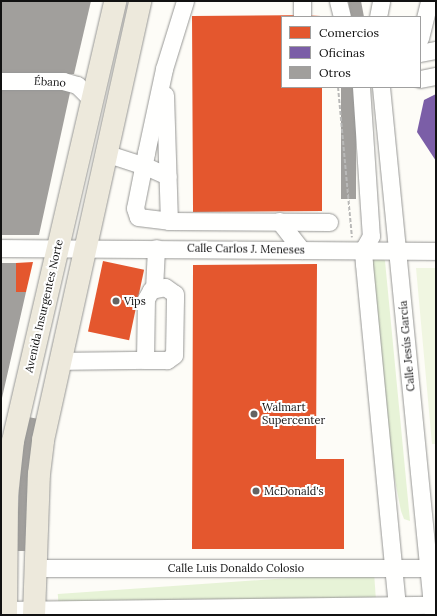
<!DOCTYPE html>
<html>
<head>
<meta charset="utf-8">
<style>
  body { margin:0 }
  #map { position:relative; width:437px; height:616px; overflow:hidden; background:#fdfcf7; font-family:Lora,serif }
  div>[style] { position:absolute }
  .green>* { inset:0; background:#e7f3d7; transform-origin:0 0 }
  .pitch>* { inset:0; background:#f0f6e1 }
  .shops>* { inset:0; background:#e4572e; transform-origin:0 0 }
  .offices>* { inset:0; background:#7b5ea7 }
  .building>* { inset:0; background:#a19f9c; transform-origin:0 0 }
  .path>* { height:2px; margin-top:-1px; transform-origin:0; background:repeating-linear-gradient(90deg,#b9b9b8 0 4px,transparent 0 6px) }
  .roads { filter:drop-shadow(0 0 1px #979795) drop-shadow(0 0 1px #979795) }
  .minor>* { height:17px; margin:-8.5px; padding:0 8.5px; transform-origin:8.5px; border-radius:8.5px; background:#fffffe }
  .major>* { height:22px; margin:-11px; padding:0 11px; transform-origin:11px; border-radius:11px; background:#ede9dc }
  .dots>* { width:11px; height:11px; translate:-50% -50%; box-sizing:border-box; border:2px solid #fff; border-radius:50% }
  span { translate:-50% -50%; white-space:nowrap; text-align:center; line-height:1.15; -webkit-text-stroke:4px #fff; paint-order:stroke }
  .street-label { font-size:11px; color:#111 }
  .poi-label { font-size:11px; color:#111 }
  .left { translate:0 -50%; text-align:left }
  .frame { position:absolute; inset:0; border:2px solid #111; pointer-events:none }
  .legend { position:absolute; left:281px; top:16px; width:140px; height:72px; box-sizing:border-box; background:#fff; border:1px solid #a0a0a0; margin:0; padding:5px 7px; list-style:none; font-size:12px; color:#111 }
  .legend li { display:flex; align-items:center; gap:8px; height:20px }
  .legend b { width:20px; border:1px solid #a0a0a0 }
</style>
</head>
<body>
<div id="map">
  <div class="green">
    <i style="clip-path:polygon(371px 257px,384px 258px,385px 261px,410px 521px,404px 519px,401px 511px,390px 455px)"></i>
    <i style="left:374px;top:572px;width:30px;height:317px;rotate:86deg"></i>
  </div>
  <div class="pitch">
    <i style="clip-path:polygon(416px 268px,436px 268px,436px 462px,435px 444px,432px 444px)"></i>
  </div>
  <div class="shops">
    <i style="clip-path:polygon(321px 15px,282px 17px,282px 87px,322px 87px,322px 211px,193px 212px,192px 16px)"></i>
    <i style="left:103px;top:261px;width:42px;height:72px;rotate:12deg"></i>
    <i style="clip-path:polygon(33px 262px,26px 292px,16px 292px,16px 263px)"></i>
    <i style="clip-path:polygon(317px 264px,316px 459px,344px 459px,344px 549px,192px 549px,193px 265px)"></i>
  </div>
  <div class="offices">
    <i style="clip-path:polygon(436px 94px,436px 161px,417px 132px,424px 100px)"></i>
  </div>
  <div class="building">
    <i style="clip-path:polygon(1px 1px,91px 1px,74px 74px,1px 74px)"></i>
    <i style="clip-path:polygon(348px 1px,361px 1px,364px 17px,351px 17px)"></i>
    <i style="left:341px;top:87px;width:15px;height:112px"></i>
    <i style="clip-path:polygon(1px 88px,71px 88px,39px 235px,1px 235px)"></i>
    <i style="clip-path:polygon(1px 263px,16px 263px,16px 292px,26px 292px,2px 398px)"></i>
    <i style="clip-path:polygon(28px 417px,39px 419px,28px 551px,16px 551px,21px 451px)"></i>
  </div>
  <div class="path">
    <i style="left:338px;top:87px;width:151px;rotate:84.7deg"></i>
  </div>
  <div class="roads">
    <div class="minor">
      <i style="left:185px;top:1px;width:71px;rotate:107.2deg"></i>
      <i style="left:164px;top:69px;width:86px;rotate:102.1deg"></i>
      <i style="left:146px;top:153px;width:56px;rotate:101.3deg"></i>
      <i style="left:135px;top:208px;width:9px;rotate:72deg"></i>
      <i style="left:138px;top:217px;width:31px;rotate:7deg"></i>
      <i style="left:169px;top:221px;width:160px;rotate:0.4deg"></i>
      <i style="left:338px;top:1px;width:16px;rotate:76deg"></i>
      <i style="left:302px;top:17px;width:16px;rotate:-90deg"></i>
      <i style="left:378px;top:17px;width:16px;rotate:-79deg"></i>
      <i style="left:420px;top:38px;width:38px;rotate:-76deg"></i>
      <i style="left:420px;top:53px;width:16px;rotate:-11deg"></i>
      <i style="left:420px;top:79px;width:16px;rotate:-11deg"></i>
      <i style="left:1px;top:81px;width:62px"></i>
      <i style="left:63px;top:81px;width:15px;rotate:16deg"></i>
      <i style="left:77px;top:85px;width:21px;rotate:45deg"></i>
      <i style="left:361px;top:87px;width:149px;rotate:86.2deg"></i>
      <i style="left:371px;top:236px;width:16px;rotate:120deg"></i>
      <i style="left:363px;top:250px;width:14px;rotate:86deg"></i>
      <i style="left:364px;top:264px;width:353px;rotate:84.5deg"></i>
      <i style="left:381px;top:87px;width:531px;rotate:84.38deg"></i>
      <i style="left:165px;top:95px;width:126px;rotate:88.2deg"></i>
      <i style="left:105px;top:153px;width:40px;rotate:18deg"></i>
      <i style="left:143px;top:165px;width:27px;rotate:24deg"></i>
      <i style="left:279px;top:221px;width:37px;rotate:52deg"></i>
      <i style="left:1px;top:248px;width:435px;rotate:0.4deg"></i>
      <i style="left:165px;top:287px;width:12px;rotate:35deg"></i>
      <i style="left:175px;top:294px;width:5px;rotate:90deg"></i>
      <i style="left:175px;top:299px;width:56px;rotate:91deg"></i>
      <i style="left:174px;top:355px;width:9px;rotate:144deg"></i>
      <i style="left:167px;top:360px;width:22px;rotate:180deg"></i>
      <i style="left:145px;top:360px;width:61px;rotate:-89.1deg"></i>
      <i style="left:146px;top:299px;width:10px;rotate:-61deg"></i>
      <i style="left:151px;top:290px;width:14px;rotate:-12deg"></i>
      <i style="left:154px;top:289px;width:41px;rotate:-87.2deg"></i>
      <i style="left:59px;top:361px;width:86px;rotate:-0.7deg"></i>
      <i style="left:36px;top:568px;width:400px"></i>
      <i style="left:1px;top:610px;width:435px;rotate:-0.7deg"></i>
    </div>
    <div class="major">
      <i style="left:6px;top:615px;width:119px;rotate:-89.5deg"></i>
      <i style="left:7px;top:496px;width:55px;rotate:-83.8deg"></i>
      <i style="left:13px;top:441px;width:452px;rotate:-76.9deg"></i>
      <i style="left:34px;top:615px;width:141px;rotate:-88deg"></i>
      <i style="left:39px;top:474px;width:34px;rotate:-83deg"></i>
      <i style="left:43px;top:440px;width:450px;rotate:-77.5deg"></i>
    </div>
  </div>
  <div class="dots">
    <i style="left:116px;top:301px;background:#646362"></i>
    <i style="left:254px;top:414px;background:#646362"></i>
    <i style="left:256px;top:491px;background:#646362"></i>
  </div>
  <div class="street-label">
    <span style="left:50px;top:82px;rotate:3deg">Ébano</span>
    <span style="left:246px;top:249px;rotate:1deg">Calle Carlos J. Meneses</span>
    <span style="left:44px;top:306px;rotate:-77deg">Avenida Insurgentes Norte</span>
    <span style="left:407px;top:346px;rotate:-95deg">Calle Jesús García</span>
    <span style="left:236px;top:568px">Calle Luis Donaldo Colosio</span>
  </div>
  <div class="poi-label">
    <span class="left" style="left:124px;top:301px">Vips</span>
    <span class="left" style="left:262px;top:414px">Walmart<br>Supercenter</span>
    <span class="left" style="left:264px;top:491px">McDonald's</span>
  </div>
  <div class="frame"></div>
  <ul class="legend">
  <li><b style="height:11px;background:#e4572e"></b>Comercios</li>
  <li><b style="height:11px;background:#7b5ea7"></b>Oficinas</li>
  <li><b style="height:11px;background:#a19f9c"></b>Otros</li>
  </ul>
</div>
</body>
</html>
